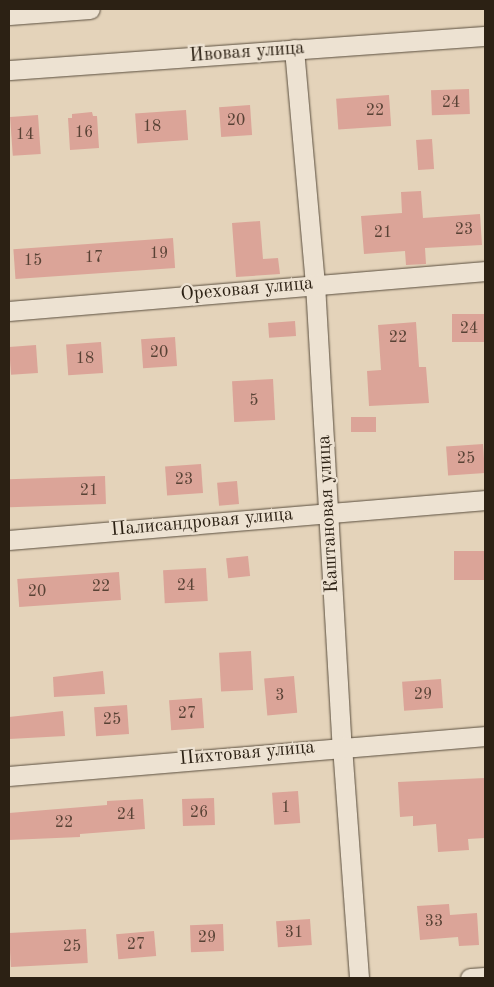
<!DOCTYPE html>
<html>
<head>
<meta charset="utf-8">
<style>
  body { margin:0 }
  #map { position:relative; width:494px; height:987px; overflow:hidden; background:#e4d3ba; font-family:"Old Standard TT",serif }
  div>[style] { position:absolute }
  .building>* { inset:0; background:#dba498; transform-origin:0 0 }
  .roads { filter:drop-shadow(0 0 1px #5a4e3e) drop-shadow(0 0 1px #5a4e3e) }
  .minor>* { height:19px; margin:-9.5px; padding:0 9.5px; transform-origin:9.5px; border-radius:9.5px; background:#ede2d2 }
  span { translate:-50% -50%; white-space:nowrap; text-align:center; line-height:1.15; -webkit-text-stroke:4.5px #ede2d2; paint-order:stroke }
  .number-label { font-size:16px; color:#584235 }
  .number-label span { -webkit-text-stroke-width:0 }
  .street-label { font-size:19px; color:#2c2114 }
  .frame { position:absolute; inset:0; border:10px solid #2c2114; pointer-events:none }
</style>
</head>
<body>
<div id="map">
  <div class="building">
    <i style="left:469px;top:89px;width:25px;height:38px;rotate:88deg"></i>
    <i style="left:389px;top:95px;width:31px;height:53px;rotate:86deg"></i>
    <i style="left:250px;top:105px;width:30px;height:31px;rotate:86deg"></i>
    <i style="left:186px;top:110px;width:30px;height:51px;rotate:86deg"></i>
    <i style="clip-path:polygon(92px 112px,93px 116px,97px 116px,99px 148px,70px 150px,68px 118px,72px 118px,72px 114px)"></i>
    <i style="left:38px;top:115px;width:39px;height:28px;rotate:86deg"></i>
    <i style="left:432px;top:139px;width:30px;height:16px;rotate:86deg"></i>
    <i style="clip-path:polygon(421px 191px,423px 218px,480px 214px,482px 245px,425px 248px,426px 264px,406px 265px,405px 251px,364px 254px,361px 216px,402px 213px,401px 192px)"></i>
    <i style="clip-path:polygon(260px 221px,263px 259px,278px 258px,280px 274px,236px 277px,232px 223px)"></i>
    <i style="left:173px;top:238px;width:30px;height:160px;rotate:86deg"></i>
    <i style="left:485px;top:314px;width:28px;height:33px;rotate:90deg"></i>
    <i style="left:295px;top:321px;width:15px;height:27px;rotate:86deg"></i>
    <i style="clip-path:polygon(416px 322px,419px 367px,426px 367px,429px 403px,369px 406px,367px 371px,381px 370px,378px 325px)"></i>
    <i style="left:175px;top:337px;width:29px;height:34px;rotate:86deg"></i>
    <i style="left:101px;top:342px;width:31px;height:35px;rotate:86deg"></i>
    <i style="left:36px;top:345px;width:28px;height:27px;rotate:86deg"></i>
    <i style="left:273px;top:379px;width:41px;height:41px;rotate:87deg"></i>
    <i style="left:376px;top:417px;width:15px;height:25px;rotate:90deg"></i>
    <i style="left:483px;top:444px;width:29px;height:37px;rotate:86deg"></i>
    <i style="left:201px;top:464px;width:29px;height:36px;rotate:86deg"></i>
    <i style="left:105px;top:476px;width:28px;height:96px;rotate:88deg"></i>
    <i style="left:237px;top:481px;width:23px;height:20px;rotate:85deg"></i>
    <i style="left:485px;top:551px;width:29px;height:31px;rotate:90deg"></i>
    <i style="left:248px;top:556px;width:20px;height:22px;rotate:84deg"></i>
    <i style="left:206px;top:568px;width:33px;height:43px;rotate:87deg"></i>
    <i style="left:119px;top:572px;width:28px;height:102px;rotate:86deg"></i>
    <i style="left:251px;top:651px;width:39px;height:32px;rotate:87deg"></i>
    <i style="clip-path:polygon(103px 671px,105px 694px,54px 697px,53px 677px)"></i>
    <i style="left:294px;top:676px;width:37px;height:30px;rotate:85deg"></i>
    <i style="left:441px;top:679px;width:29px;height:39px;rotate:86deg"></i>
    <i style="left:202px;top:698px;width:30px;height:33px;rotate:86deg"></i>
    <i style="left:127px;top:705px;width:29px;height:33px;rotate:86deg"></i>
    <i style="clip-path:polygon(63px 711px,65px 736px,9px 739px,9px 717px)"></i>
    <i style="clip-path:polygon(485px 778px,485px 838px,468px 839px,469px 850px,438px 852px,436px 824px,413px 826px,413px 816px,400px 817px,398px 782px)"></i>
    <i style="left:298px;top:791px;width:32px;height:26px;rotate:86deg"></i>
    <i style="left:214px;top:798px;width:27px;height:32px;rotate:88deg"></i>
    <i style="clip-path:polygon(143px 799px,145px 829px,80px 834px,80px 837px,9px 840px,9px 813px,107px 805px,107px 801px)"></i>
    <i style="clip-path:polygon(449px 904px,450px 915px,477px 913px,479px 945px,459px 946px,458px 937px,420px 940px,417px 906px)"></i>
    <i style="left:310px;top:919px;width:26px;height:34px;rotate:86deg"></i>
    <i style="left:223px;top:924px;width:27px;height:33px;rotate:88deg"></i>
    <i style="left:86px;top:929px;width:34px;height:77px;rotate:87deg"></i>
    <i style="left:154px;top:931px;width:25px;height:38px;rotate:85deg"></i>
  </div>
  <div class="roads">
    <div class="minor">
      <i style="left:9px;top:15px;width:81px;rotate:-4.2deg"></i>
      <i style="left:294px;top:49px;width:236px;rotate:84.9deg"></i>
      <i style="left:315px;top:284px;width:463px;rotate:86.7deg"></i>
      <i style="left:342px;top:746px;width:233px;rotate:85.8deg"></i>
      <i style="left:9px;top:70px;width:477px;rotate:-4.1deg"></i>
      <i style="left:9px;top:311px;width:478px;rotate:-4.8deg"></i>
      <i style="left:9px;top:540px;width:478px;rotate:-4.8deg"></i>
      <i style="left:9px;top:776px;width:478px;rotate:-4.8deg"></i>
      <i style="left:470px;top:978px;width:15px;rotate:-4deg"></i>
    </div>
  </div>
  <div class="number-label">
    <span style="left:451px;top:103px">24</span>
    <span style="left:375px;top:111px">22</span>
    <span style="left:236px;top:121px">20</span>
    <span style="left:152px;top:127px">18</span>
    <span style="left:84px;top:133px">16</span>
    <span style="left:25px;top:135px">14</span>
    <span style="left:464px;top:230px">23</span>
    <span style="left:383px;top:233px">21</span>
    <span style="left:159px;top:254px">19</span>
    <span style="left:94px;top:258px">17</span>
    <span style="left:33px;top:261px">15</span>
    <span style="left:469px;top:329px">24</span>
    <span style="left:398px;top:338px">22</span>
    <span style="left:159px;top:353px">20</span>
    <span style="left:85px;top:359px">18</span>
    <span style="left:254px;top:401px">5</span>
    <span style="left:466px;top:459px">25</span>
    <span style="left:184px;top:480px">23</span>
    <span style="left:89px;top:491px">21</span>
    <span style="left:186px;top:586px">24</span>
    <span style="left:101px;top:587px">22</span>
    <span style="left:37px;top:592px">20</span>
    <span style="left:423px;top:695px">29</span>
    <span style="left:280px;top:696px">3</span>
    <span style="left:187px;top:714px">27</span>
    <span style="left:112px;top:720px">25</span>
    <span style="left:286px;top:808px">1</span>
    <span style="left:199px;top:813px">26</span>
    <span style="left:126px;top:815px">24</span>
    <span style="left:64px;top:823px">22</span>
    <span style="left:434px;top:922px">33</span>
    <span style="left:294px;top:933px">31</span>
    <span style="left:207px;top:938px">29</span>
    <span style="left:136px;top:945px">27</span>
    <span style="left:72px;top:947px">25</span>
  </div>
  <div class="street-label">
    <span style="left:247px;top:53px;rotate:-4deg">Ивовая улица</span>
    <span style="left:247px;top:290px;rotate:-5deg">Ореховая улица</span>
    <span style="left:329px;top:514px;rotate:-93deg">Каштановая улица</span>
    <span style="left:202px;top:523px;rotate:-5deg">Палисандровая улица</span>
    <span style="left:247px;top:754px;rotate:-5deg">Пихтовая улица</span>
  </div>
  <div class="frame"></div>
</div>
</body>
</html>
